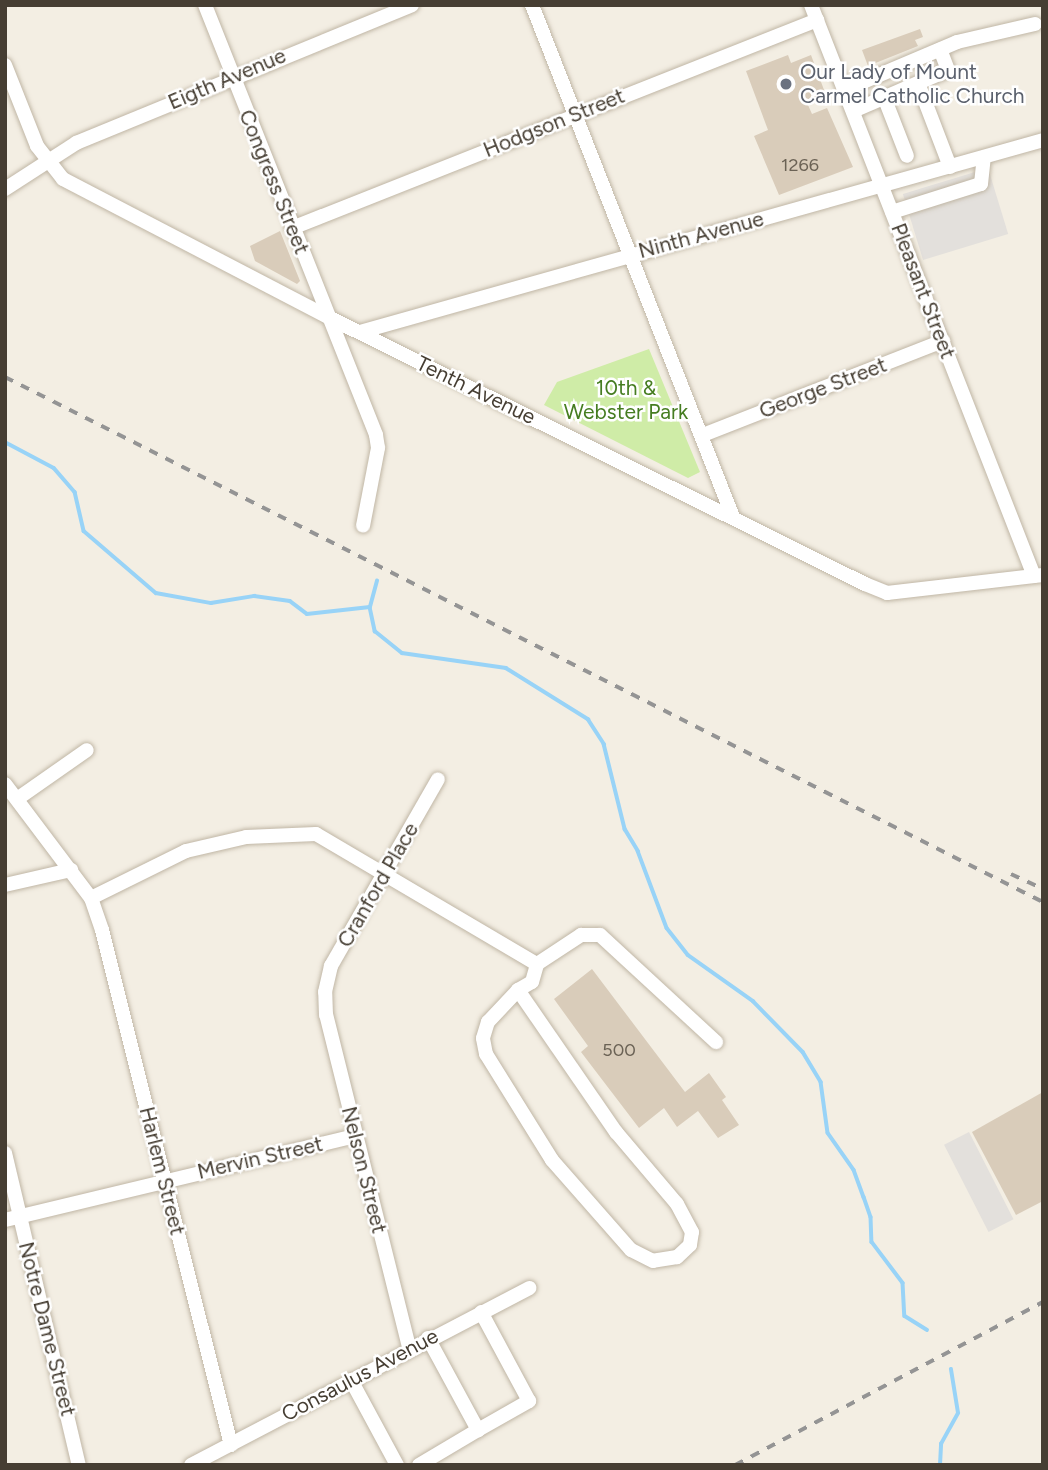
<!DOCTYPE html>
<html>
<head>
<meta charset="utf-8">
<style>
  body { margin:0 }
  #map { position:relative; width:1048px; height:1470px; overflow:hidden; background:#f3eee3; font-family:Figtree,sans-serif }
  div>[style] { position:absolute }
  .green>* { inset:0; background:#cfeca7 }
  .parking>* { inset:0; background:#e3e0dc; transform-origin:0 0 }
  .stream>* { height:3.5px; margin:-1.75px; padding:0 1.75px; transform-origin:1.75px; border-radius:1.75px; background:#98d3f7 }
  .building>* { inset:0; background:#d9ccba }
  .roads { filter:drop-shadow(0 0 2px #c0b6a5) drop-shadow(0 0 2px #c0b6a5) }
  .minor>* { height:14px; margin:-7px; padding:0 7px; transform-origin:7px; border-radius:7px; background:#fff }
  .rail>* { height:3.5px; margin-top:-1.75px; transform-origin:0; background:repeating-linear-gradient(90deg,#949494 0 9px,transparent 0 18px) }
  .dots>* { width:19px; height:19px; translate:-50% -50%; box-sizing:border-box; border:4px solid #fff; border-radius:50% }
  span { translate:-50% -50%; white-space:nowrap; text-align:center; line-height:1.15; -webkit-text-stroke:5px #fff; paint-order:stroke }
  .number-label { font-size:18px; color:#6b6255 }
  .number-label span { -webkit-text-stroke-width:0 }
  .worship-label { font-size:21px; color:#5b616d }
  .left { translate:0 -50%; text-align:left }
  .street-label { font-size:21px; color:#463e33 }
  .park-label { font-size:21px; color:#467d21 }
  .frame { position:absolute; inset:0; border:7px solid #463e33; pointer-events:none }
</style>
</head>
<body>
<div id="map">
  <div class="green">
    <i style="clip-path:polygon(649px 349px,700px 472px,688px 478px,544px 405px,557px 382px)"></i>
  </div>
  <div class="parking">
    <i style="left:988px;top:168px;width:69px;height:89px;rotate:73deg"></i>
    <i style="left:969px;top:1132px;width:98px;height:28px;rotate:63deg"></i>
  </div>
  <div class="stream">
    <i style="left:5px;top:442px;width:55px;rotate:28deg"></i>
    <i style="left:54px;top:468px;width:32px;rotate:49deg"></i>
    <i style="left:75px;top:492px;width:40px;rotate:77deg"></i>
    <i style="left:84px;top:531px;width:95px;rotate:40.7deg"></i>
    <i style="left:156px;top:593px;width:56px;rotate:10.3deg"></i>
    <i style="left:211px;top:603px;width:44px;rotate:-9.2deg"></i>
    <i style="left:254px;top:596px;width:36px;rotate:8deg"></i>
    <i style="left:290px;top:601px;width:21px;rotate:37deg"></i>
    <i style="left:307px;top:614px;width:63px;rotate:-6.3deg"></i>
    <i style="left:370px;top:607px;width:25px;rotate:78deg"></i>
    <i style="left:375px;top:631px;width:35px;rotate:39deg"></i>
    <i style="left:402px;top:653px;width:105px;rotate:8.2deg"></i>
    <i style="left:506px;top:668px;width:97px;rotate:31.9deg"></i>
    <i style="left:588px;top:719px;width:30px;rotate:57deg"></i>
    <i style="left:604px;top:744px;width:88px;rotate:76.1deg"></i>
    <i style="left:625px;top:829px;width:26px;rotate:59deg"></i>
    <i style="left:638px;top:851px;width:82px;rotate:69.4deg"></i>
    <i style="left:667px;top:928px;width:34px;rotate:52deg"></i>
    <i style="left:688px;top:955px;width:80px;rotate:35.3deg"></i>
    <i style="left:753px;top:1001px;width:71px;rotate:45.6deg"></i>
    <i style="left:803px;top:1052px;width:35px;rotate:59deg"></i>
    <i style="left:821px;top:1082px;width:51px;rotate:82.2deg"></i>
    <i style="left:828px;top:1133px;width:45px;rotate:54.9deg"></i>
    <i style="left:854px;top:1170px;width:29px;rotate:70deg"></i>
    <i style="left:864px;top:1197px;width:21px;rotate:71deg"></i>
    <i style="left:871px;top:1217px;width:25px;rotate:88deg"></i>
    <i style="left:872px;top:1242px;width:51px;rotate:52.9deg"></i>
    <i style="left:903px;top:1283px;width:33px;rotate:87deg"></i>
    <i style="left:905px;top:1316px;width:26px;rotate:32deg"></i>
    <i style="left:370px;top:607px;width:27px;rotate:-75deg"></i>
    <i style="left:940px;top:1465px;width:21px;rotate:-87deg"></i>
    <i style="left:941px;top:1444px;width:35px;rotate:-61deg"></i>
    <i style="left:958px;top:1413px;width:44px;rotate:-99.2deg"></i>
  </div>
  <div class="building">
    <i style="clip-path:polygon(920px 29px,923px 37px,915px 40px,918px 46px,868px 66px,862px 50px)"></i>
    <i style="clip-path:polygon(788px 55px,791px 63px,811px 55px,827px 98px,808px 105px,812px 114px,827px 108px,853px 167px,779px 195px,754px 136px,768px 130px,746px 71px)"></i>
    <i style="clip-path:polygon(280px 231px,300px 281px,297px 284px,255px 261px,250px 246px)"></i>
    <i style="clip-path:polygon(592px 969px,685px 1092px,709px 1073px,726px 1097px,722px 1100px,739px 1125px,718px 1138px,698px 1111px,677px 1127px,664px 1108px,639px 1128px,581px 1052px,588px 1046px,554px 999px)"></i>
    <i style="clip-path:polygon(1043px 1092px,1043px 1201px,1016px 1215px,972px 1132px)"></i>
  </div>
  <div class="roads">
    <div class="minor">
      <i style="left:205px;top:5px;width:463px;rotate:68.3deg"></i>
      <i style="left:376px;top:435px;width:13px;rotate:81deg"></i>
      <i style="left:378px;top:448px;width:79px;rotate:100.9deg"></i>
      <i style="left:532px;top:5px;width:550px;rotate:68.57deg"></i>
      <i style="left:811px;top:5px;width:613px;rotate:68.67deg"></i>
      <i style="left:5px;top:65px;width:87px;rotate:68.4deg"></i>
      <i style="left:37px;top:146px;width:42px;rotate:51.8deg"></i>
      <i style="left:63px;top:179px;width:301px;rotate:27.5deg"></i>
      <i style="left:330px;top:318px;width:597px;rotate:26.44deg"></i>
      <i style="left:865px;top:584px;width:24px;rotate:22deg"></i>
      <i style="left:887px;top:593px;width:157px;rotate:-6.6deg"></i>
      <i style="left:918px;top:83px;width:90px;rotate:69.1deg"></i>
      <i style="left:844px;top:90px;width:123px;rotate:-23deg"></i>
      <i style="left:957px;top:42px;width:80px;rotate:-13deg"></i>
      <i style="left:884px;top:97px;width:63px;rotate:68.7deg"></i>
      <i style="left:853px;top:111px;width:103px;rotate:-23.3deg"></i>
      <i style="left:948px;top:70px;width:22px;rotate:-111deg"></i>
      <i style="left:5px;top:189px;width:85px;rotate:-32.9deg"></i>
      <i style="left:76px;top:143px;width:363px;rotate:-22.3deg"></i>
      <i style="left:892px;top:212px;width:93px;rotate:-17.5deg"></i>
      <i style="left:981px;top:184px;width:27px;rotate:-84deg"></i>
      <i style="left:292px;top:228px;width:565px;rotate:-21.61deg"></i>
      <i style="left:360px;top:332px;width:709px;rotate:-15.7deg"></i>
      <i style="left:703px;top:435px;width:258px;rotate:-21.4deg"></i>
      <i style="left:5px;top:784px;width:143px;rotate:53deg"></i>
      <i style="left:91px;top:898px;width:34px;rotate:71deg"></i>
      <i style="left:102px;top:930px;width:531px;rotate:75.94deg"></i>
      <i style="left:17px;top:799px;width:85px;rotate:-35deg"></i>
      <i style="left:5px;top:885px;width:68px;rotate:-12.8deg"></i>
      <i style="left:91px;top:898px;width:106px;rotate:-26.3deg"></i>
      <i style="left:186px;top:851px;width:62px;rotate:-13.1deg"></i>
      <i style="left:246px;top:837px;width:70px;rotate:-2.5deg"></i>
      <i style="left:316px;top:834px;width:256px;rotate:30.5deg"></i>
      <i style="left:537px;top:964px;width:53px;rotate:-33.4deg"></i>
      <i style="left:581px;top:935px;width:19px"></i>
      <i style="left:600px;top:935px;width:158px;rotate:42.7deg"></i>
      <i style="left:518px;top:990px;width:173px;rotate:55.4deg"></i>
      <i style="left:616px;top:1132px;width:94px;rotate:49.7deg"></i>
      <i style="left:677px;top:1204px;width:32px;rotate:62deg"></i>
      <i style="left:692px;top:1232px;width:13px;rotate:99deg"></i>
      <i style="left:690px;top:1245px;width:18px;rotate:137deg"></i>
      <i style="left:677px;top:1257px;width:24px;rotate:171deg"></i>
      <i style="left:653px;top:1261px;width:25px;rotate:-153deg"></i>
      <i style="left:631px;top:1250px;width:120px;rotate:-131.3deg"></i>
      <i style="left:552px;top:1160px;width:125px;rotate:-121.9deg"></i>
      <i style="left:486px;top:1054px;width:16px;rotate:-101deg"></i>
      <i style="left:483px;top:1038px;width:17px;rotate:-73deg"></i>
      <i style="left:488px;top:1022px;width:44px;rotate:-46.8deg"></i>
      <i style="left:518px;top:990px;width:16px;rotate:-30deg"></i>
      <i style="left:532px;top:982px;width:19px;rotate:-74deg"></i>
      <i style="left:5px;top:1153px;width:321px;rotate:76.7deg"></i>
      <i style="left:5px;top:1220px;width:360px;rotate:-13.5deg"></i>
      <i style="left:428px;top:1338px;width:105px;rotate:61.5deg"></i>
      <i style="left:478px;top:1430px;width:59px;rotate:-29.6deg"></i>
      <i style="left:529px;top:1401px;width:101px;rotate:-118.3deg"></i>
      <i style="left:409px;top:1347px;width:342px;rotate:-104deg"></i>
      <i style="left:326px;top:1015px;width:23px;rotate:-92deg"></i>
      <i style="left:325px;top:992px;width:27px;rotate:-77deg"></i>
      <i style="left:331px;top:966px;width:215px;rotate:-60.2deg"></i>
      <i style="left:351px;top:1380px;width:97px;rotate:61.6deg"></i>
      <i style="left:191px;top:1465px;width:382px;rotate:-27.6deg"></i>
      <i style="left:419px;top:1465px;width:69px;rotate:-30.7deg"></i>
    </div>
  </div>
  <div class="rail">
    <i style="left:5px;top:377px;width:1163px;rotate:26.83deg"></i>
    <i style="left:1011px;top:874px;width:35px;rotate:25deg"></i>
    <i style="left:735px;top:1465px;width:348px;rotate:-27.9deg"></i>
  </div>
  <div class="dots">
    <i style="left:786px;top:84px;background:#6b7280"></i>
  </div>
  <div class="number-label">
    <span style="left:800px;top:165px">1266</span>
    <span style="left:619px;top:1050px">500</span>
  </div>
  <div class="worship-label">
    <span class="left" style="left:800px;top:84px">Our Lady of Mount<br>Carmel Catholic Church</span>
  </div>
  <div class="street-label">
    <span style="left:227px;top:79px;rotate:-23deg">Eigth Avenue</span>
    <span style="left:554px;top:123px;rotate:-22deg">Hodgson Street</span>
    <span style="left:274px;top:182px;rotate:68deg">Congress Street</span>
    <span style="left:701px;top:235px;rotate:-15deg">Ninth Avenue</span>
    <span style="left:923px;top:291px;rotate:69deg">Pleasant Street</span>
    <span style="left:823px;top:388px;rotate:-21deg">George Street</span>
    <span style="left:476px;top:390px;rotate:26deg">Tenth Avenue</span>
    <span style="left:378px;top:885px;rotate:-60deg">Cranford Place</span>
    <span style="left:260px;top:1158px;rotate:-13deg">Mervin Street</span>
    <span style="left:364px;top:1170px;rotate:76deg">Nelson Street</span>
    <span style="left:162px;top:1171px;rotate:76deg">Harlem Street</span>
    <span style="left:47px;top:1329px;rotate:76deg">Notre Dame Street</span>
    <span style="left:360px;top:1375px;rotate:-28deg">Consaulus Avenue</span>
  </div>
  <div class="park-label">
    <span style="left:626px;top:400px">10th &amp;<br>Webster Park</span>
  </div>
  <div class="frame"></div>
</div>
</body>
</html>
